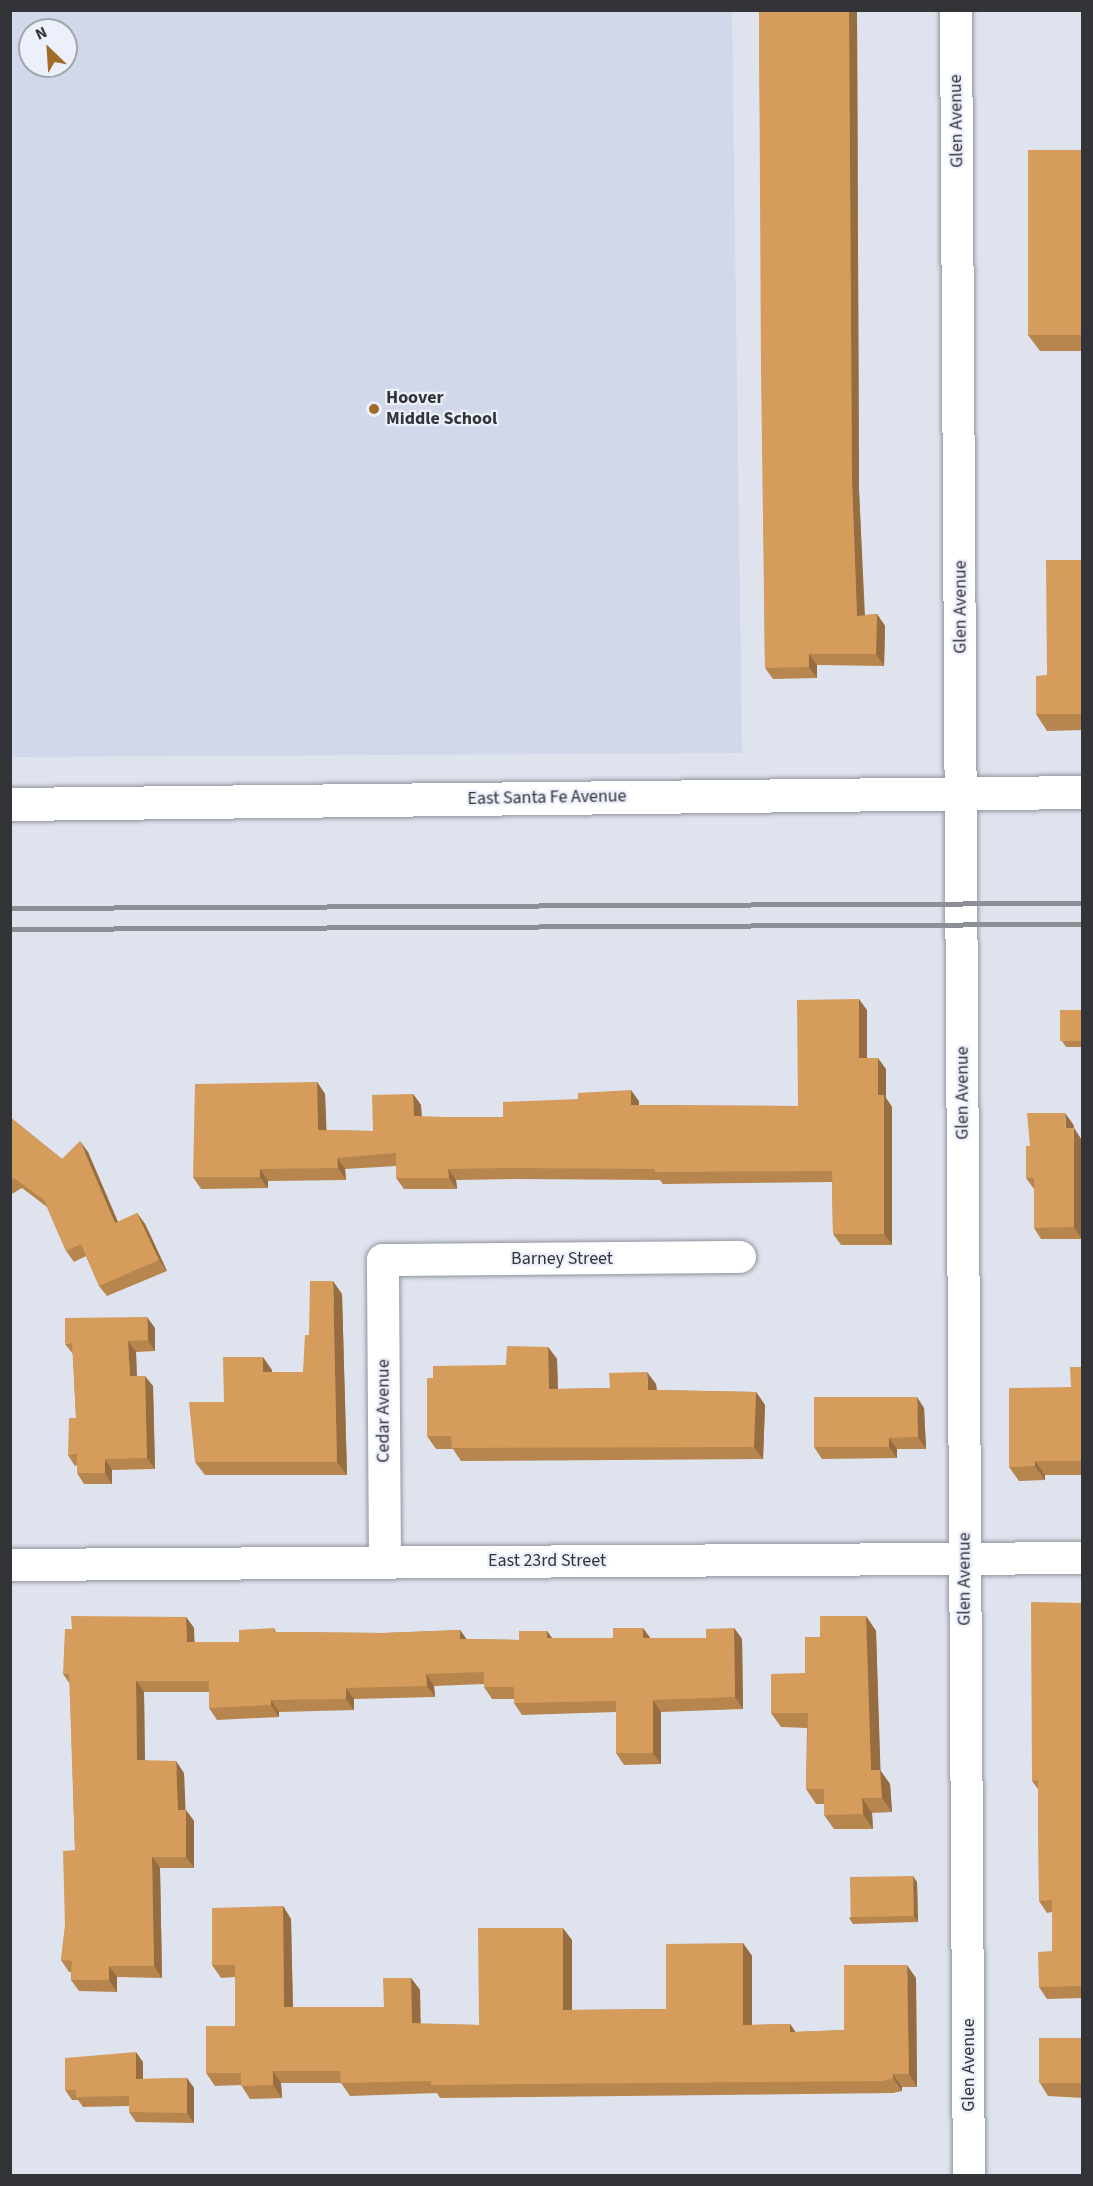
<!DOCTYPE html>
<html>
<head>
<meta charset="utf-8">
<style>
  body { margin:0 }
  #map { position:relative; width:1093px; height:2186px; overflow:hidden; background:#dfe3ee; font-family:"Source Sans 3",sans-serif }
  div>[style] { position:absolute }
  .built>* { inset:0; background:#d1d8ea }
  .roads { filter:drop-shadow(0 0 2px #8f939d) drop-shadow(0 0 2px #8f939d) }
  .minor>* { height:32px; margin:-16px; padding:0 16px; transform-origin:16px; border-radius:16px; background:#fff }
  .tertiary>* { height:33px; margin:-16.5px; padding:0 16.5px; transform-origin:16.5px; border-radius:16.5px; background:#fff }
  .rail>* { height:4.5px; margin:-2.25px; padding:0 2.25px; transform-origin:2.25px; border-radius:2.25px; background:#8c8f96 }
  .wall>* { inset:0; background:#b7864e }
  .shaded-wall>* { inset:0; background:#956d40 }
  .building>* { inset:0; background:#d59c5b; transform-origin:0 0 }
  .dots>* { width:16px; height:16px; translate:-50% -50%; box-sizing:border-box; border:3px solid #ecf0fb; border-radius:50% }
  span { translate:-50% -50%; white-space:nowrap; text-align:center; line-height:1.15; -webkit-text-stroke:4.5px #ecf0fb; paint-order:stroke }
  .street-label { font-size:18px; color:#333438 }
  .poi-label { font-size:18px; color:#333438; font-weight:700 }
  .left { translate:0 -50%; text-align:left }
  .frame { position:absolute; inset:0; border:12px solid #333438; pointer-events:none }
  .north { position:absolute; left:18px; top:18px; width:60px; height:60px; box-sizing:border-box; background:#ecf0fb; border:2px solid #a2a5ad; border-radius:50%; rotate:335deg; font-size:16px; font-weight:700; line-height:24px; text-align:center; color:#333438 }
  .north::after { content:''; display:block; margin:auto; width:21px; height:27px; background:#a26b27; clip-path:polygon(50% 0,100% 100%,50% 72%,0 100%) }
</style>
</head>
<body>
<div id="map">
  <div class="built">
    <i style="clip-path:polygon(evenodd,10px 11px,732px 11px,742px 753px,11px 757px,10px 11px,30px 30px,66px 30px,66px 66px,30px 66px,30px 30px)"></i>
  </div>
  <div class="roads">
    <div class="minor">
      <i style="left:956px;top:10px;width:2166px;rotate:89.66deg"></i>
      <i style="left:385px;top:1562px;width:302px;rotate:-90.4deg"></i>
      <i style="left:383px;top:1260px;width:357px;rotate:-0.5deg"></i>
      <i style="left:10px;top:1565px;width:1072px;rotate:-0.37deg"></i>
    </div>
    <div class="tertiary">
      <i style="left:10px;top:804px;width:1072px;rotate:-0.64deg"></i>
    </div>
  </div>
  <div class="rail">
    <i style="left:10px;top:908px;width:1072px;rotate:-0.27deg"></i>
    <i style="left:10px;top:929px;width:1072px;rotate:-0.27deg"></i>
  </div>
  <div class="wall">
    <i style="clip-path:polygon(759px 10px,857px 10px,859px 490px,865px 615px,877px 614px,885px 626px,884px 666px,817px 665px,817px 678px,773px 679px,765px 668px)"></i>
    <i style="clip-path:polygon(1083px 150px,1083px 351px,1040px 351px,1028px 335px)"></i>
    <i style="clip-path:polygon(1083px 560px,1083px 730px,1047px 731px,1036px 714px,1047px 675px)"></i>
    <i style="clip-path:polygon(867px 1010px,867px 1058px,886px 1069px,886px 1098px,892px 1107px,892px 1245px,841px 1245px,833px 1234px,832px 1182px,663px 1184px,660px 1180px,515px 1179px,456px 1180px,457px 1189px,404px 1189px,396px 1178px,396px 1166px,345px 1169px,346px 1180px,268px 1181px,268px 1188px,201px 1189px,193px 1177px,317px 1082px,325px 1094px,326px 1130px,373px 1131px,413px 1094px,421px 1105px,422px 1117px,503px 1117px,639px 1101px,639px 1105px,798px 1106px)"></i>
    <i style="clip-path:polygon(1083px 1010px,1083px 1047px,1066px 1047px,1062px 1041px)"></i>
    <i style="clip-path:polygon(10px 1117px,62px 1159px,88px 1152px,118px 1222px,137px 1213px,145px 1224px,167px 1271px,107px 1296px,99px 1286px,86px 1256px,74px 1262px,66px 1251px,47px 1207px,22px 1188px,10px 1195px)"></i>
    <i style="clip-path:polygon(1073px 1124px,1074px 1128px,1081px 1139px,1082px 1239px,1041px 1239px,1034px 1228px,1034px 1189px,1026px 1178px,1030px 1146px)"></i>
    <i style="clip-path:polygon(342px 1294px,347px 1475px,205px 1475px,195px 1462px,224px 1402px,272px 1370px,272px 1372px,303px 1372px,309px 1335px)"></i>
    <i style="clip-path:polygon(155px 1328px,155px 1351px,136px 1352px,137px 1376px,153px 1386px,155px 1469px,112px 1470px,112px 1484px,84px 1484px,77px 1473px,77px 1465px,75px 1466px,68px 1455px,76px 1418px,73px 1354px,65px 1344px)"></i>
    <i style="clip-path:polygon(548px 1347px,557px 1359px,558px 1389px,610px 1388px,656px 1384px,657px 1390px,756px 1392px,765px 1405px,763px 1459px,461px 1461px,453px 1449px,436px 1449px,427px 1436px,433px 1378px,506px 1365px)"></i>
    <i style="clip-path:polygon(1083px 1367px,1083px 1475px,1045px 1475px,1045px 1480px,1019px 1481px,1009px 1467px,1071px 1387px)"></i>
    <i style="clip-path:polygon(924px 1408px,926px 1449px,897px 1449px,897px 1458px,822px 1459px,814px 1447px)"></i>
    <i style="clip-path:polygon(1083px 1603px,1083px 1998px,1047px 1999px,1039px 1987px,1052px 1951px,1052px 1912px,1047px 1913px,1039px 1901px,1038px 1789px,1032px 1781px)"></i>
    <i style="clip-path:polygon(866px 1616px,876px 1631px,880px 1770px,890px 1784px,892px 1812px,872px 1813px,873px 1829px,834px 1829px,824px 1815px,824px 1804px,816px 1804px,806px 1789px,807px 1728px,781px 1727px,771px 1713px,805px 1673px,820px 1637px)"></i>
    <i style="clip-path:polygon(186px 1617px,194px 1628px,194px 1642px,239px 1642px,274px 1628px,276px 1632px,383px 1633px,460px 1630px,466px 1639px,519px 1640px,547px 1631px,552px 1638px,613px 1638px,643px 1628px,650px 1638px,706px 1638px,734px 1628px,742px 1639px,743px 1709px,661px 1712px,661px 1764px,624px 1765px,616px 1753px,616px 1712px,522px 1715px,514px 1703px,514px 1699px,492px 1699px,484px 1687px,484px 1684px,434px 1686px,435px 1697px,354px 1699px,354px 1710px,279px 1712px,279px 1717px,217px 1720px,209px 1708px,209px 1692px,144px 1692px,145px 1760px,184px 1773px,185px 1810px,194px 1821px,194px 1868px,160px 1868px,162px 1978px,117px 1977px,117px 1992px,79px 1991px,71px 1980px,71px 1972px,69px 1972px,61px 1960px,75px 1850px,70px 1684px,63px 1674px,72px 1629px)"></i>
    <i style="clip-path:polygon(917px 1882px,918px 1922px,853px 1924px,849px 1918px)"></i>
    <i style="clip-path:polygon(283px 1906px,291px 1919px,293px 2007px,384px 2007px,411px 1978px,420px 1990px,420px 2024px,479px 2025px,572px 1940px,572px 2010px,666px 2009px,743px 1943px,752px 1956px,752px 2025px,790px 2024px,795px 2032px,844px 2030px,916px 1978px,917px 2087px,902px 2087px,902px 2091px,893px 2093px,440px 2098px,437px 2093px,350px 2096px,341px 2083px,281px 2083px,282px 2098px,250px 2099px,241px 2085px,215px 2086px,206px 2073px,235px 2026px,235px 1977px,221px 1978px,212px 1965px)"></i>
    <i style="clip-path:polygon(1083px 2038px,1083px 2098px,1048px 2096px,1040px 2083px)"></i>
    <i style="clip-path:polygon(143px 2062px,143px 2079px,187px 2078px,194px 2088px,194px 2123px,136px 2122px,129px 2112px,129px 2106px,83px 2107px,78px 2100px,72px 2100px,65px 2090px)"></i>
  </div>
  <div class="shaded-wall">
    <i style="clip-path:polygon(849px 10px,857px 10px,859px 490px,865px 627px,857px 616px,852px 479px)"></i>
    <i style="clip-path:polygon(877px 614px,885px 626px,884px 666px,876px 654px)"></i>
    <i style="clip-path:polygon(809px 654px,817px 665px,817px 678px,809px 667px)"></i>
    <i style="clip-path:polygon(859px 999px,867px 1010px,867px 1070px,859px 1058px)"></i>
    <i style="clip-path:polygon(878px 1058px,886px 1069px,886px 1098px,892px 1107px,892px 1245px,884px 1234px,878px 1095px)"></i>
    <i style="clip-path:polygon(317px 1082px,325px 1094px,327px 1142px,318px 1130px)"></i>
    <i style="clip-path:polygon(631px 1090px,639px 1101px,639px 1116px,631px 1105px)"></i>
    <i style="clip-path:polygon(413px 1094px,421px 1105px,422px 1128px,414px 1116px)"></i>
    <i style="clip-path:polygon(1065px 1113px,1073px 1124px,1074px 1128px,1081px 1139px,1082px 1239px,1074px 1227px)"></i>
    <i style="clip-path:polygon(80px 1141px,88px 1152px,123px 1234px,115px 1223px)"></i>
    <i style="clip-path:polygon(337px 1158px,345px 1169px,346px 1180px,338px 1168px)"></i>
    <i style="clip-path:polygon(260px 1169px,268px 1181px,268px 1188px,260px 1177px)"></i>
    <i style="clip-path:polygon(448px 1169px,456px 1180px,457px 1189px,449px 1178px)"></i>
    <i style="clip-path:polygon(137px 1213px,145px 1224px,167px 1271px,159px 1260px)"></i>
    <i style="clip-path:polygon(333px 1281px,342px 1294px,347px 1475px,337px 1462px)"></i>
    <i style="clip-path:polygon(147px 1317px,155px 1328px,155px 1351px,148px 1340px)"></i>
    <i style="clip-path:polygon(128px 1341px,136px 1352px,137px 1387px,130px 1376px)"></i>
    <i style="clip-path:polygon(548px 1347px,557px 1359px,558px 1402px,549px 1389px)"></i>
    <i style="clip-path:polygon(263px 1357px,272px 1370px,273px 1385px,263px 1372px)"></i>
    <i style="clip-path:polygon(647px 1372px,656px 1384px,657px 1403px,648px 1390px)"></i>
    <i style="clip-path:polygon(145px 1376px,153px 1386px,155px 1469px,147px 1458px)"></i>
    <i style="clip-path:polygon(756px 1392px,765px 1405px,763px 1459px,754px 1447px)"></i>
    <i style="clip-path:polygon(917px 1397px,924px 1408px,926px 1449px,918px 1437px)"></i>
    <i style="clip-path:polygon(889px 1438px,897px 1449px,897px 1458px,889px 1447px)"></i>
    <i style="clip-path:polygon(105px 1459px,112px 1470px,112px 1484px,105px 1473px)"></i>
    <i style="clip-path:polygon(1035px 1461px,1045px 1475px,1045px 1480px,1035px 1466px)"></i>
    <i style="clip-path:polygon(866px 1616px,876px 1631px,881px 1785px,871px 1770px)"></i>
    <i style="clip-path:polygon(186px 1617px,194px 1628px,195px 1653px,187px 1642px)"></i>
    <i style="clip-path:polygon(643px 1628px,651px 1639px,643px 1638px)"></i>
    <i style="clip-path:polygon(734px 1628px,742px 1639px,743px 1709px,735px 1697px)"></i>
    <i style="clip-path:polygon(460px 1630px,468px 1641px,460px 1639px)"></i>
    <i style="clip-path:polygon(547px 1631px,555px 1642px,547px 1638px)"></i>
    <i style="clip-path:polygon(426px 1674px,434px 1686px,435px 1697px,427px 1686px)"></i>
    <i style="clip-path:polygon(136px 1681px,144px 1692px,145px 1772px,137px 1760px)"></i>
    <i style="clip-path:polygon(346px 1688px,354px 1699px,354px 1710px,346px 1699px)"></i>
    <i style="clip-path:polygon(271px 1700px,279px 1712px,279px 1717px,271px 1705px)"></i>
    <i style="clip-path:polygon(653px 1700px,661px 1712px,661px 1764px,653px 1753px)"></i>
    <i style="clip-path:polygon(176px 1761px,184px 1773px,186px 1821px,178px 1810px)"></i>
    <i style="clip-path:polygon(880px 1770px,890px 1784px,892px 1812px,882px 1798px)"></i>
    <i style="clip-path:polygon(862px 1798px,872px 1813px,873px 1829px,863px 1814px)"></i>
    <i style="clip-path:polygon(186px 1810px,194px 1821px,194px 1868px,186px 1857px)"></i>
    <i style="clip-path:polygon(152px 1857px,160px 1868px,162px 1978px,154px 1966px)"></i>
    <i style="clip-path:polygon(913px 1876px,917px 1882px,918px 1922px,914px 1916px)"></i>
    <i style="clip-path:polygon(283px 1906px,291px 1919px,293px 2020px,284px 2007px)"></i>
    <i style="clip-path:polygon(563px 1928px,572px 1940px,572px 2022px,563px 2010px)"></i>
    <i style="clip-path:polygon(743px 1943px,752px 1956px,752px 2038px,743px 2025px)"></i>
    <i style="clip-path:polygon(907px 1965px,916px 1978px,917px 2087px,909px 2074px)"></i>
    <i style="clip-path:polygon(109px 1966px,117px 1977px,117px 1992px,109px 1980px)"></i>
    <i style="clip-path:polygon(411px 1978px,420px 1990px,421px 2036px,412px 2023px)"></i>
    <i style="clip-path:polygon(790px 2024px,799px 2037px,790px 2032px)"></i>
    <i style="clip-path:polygon(136px 2052px,143px 2062px,143px 2089px,136px 2079px)"></i>
    <i style="clip-path:polygon(273px 2071px,281px 2083px,282px 2098px,273px 2085px)"></i>
    <i style="clip-path:polygon(893px 2074px,902px 2087px,902px 2091px,893px 2078px)"></i>
    <i style="clip-path:polygon(187px 2078px,194px 2088px,194px 2123px,187px 2113px)"></i>
  </div>
  <div class="building">
    <i style="clip-path:polygon(759px 10px,849px 10px,852px 479px,857px 616px,877px 614px,876px 654px,809px 654px,809px 667px,765px 668px,761px 372px)"></i>
    <i style="left:1083px;top:150px;width:185px;height:55px;rotate:90deg"></i>
    <i style="clip-path:polygon(1046px 560px,1083px 560px,1083px 714px,1036px 714px,1036px 676px,1047px 675px)"></i>
    <i style="clip-path:polygon(859px 999px,859px 1058px,878px 1058px,878px 1095px,884px 1095px,884px 1234px,833px 1234px,832px 1171px,655px 1172px,655px 1169px,507px 1168px,448px 1169px,449px 1178px,396px 1178px,396px 1153px,337px 1158px,338px 1168px,260px 1169px,260px 1177px,193px 1177px,195px 1084px,317px 1082px,318px 1130px,373px 1131px,372px 1095px,413px 1094px,414px 1116px,446px 1117px,503px 1117px,503px 1102px,578px 1099px,578px 1093px,631px 1090px,631px 1105px,798px 1106px,797px 1000px)"></i>
    <i style="left:1060px;top:1010px;width:23px;height:31px"></i>
    <i style="clip-path:polygon(1027px 1113px,1065px 1113px,1066px 1128px,1074px 1128px,1074px 1227px,1034px 1228px,1034px 1178px,1026px 1178px,1026px 1146px,1030px 1146px)"></i>
    <i style="clip-path:polygon(10px 1117px,62px 1159px,80px 1141px,115px 1223px,137px 1213px,159px 1260px,99px 1286px,81px 1244px,66px 1251px,44px 1200px,14px 1178px,10px 1180px)"></i>
    <i style="clip-path:polygon(310px 1281px,333px 1281px,337px 1462px,195px 1462px,189px 1402px,224px 1402px,223px 1357px,263px 1357px,263px 1372px,303px 1372px,305px 1335px,309px 1335px)"></i>
    <i style="clip-path:polygon(147px 1317px,148px 1340px,128px 1341px,130px 1376px,145px 1376px,147px 1458px,105px 1459px,105px 1473px,77px 1473px,77px 1454px,68px 1455px,69px 1418px,76px 1418px,72px 1343px,65px 1344px,65px 1318px)"></i>
    <i style="clip-path:polygon(507px 1346px,548px 1347px,549px 1389px,610px 1388px,609px 1373px,647px 1372px,648px 1390px,756px 1392px,754px 1447px,452px 1448px,451px 1436px,427px 1436px,427px 1378px,433px 1378px,433px 1366px,506px 1365px)"></i>
    <i style="clip-path:polygon(1070px 1367px,1083px 1367px,1083px 1461px,1035px 1461px,1035px 1466px,1009px 1467px,1009px 1388px,1071px 1387px)"></i>
    <i style="clip-path:polygon(814px 1397px,917px 1397px,918px 1437px,889px 1438px,889px 1447px,814px 1447px)"></i>
    <i style="clip-path:polygon(1031px 1602px,1083px 1603px,1083px 1986px,1039px 1987px,1038px 1952px,1052px 1951px,1052px 1900px,1039px 1901px,1038px 1780px,1032px 1781px)"></i>
    <i style="clip-path:polygon(71px 1616px,186px 1617px,187px 1642px,239px 1642px,239px 1630px,274px 1628px,274px 1632px,383px 1633px,460px 1630px,460px 1639px,519px 1640px,519px 1631px,547px 1631px,547px 1638px,613px 1638px,613px 1628px,643px 1628px,643px 1638px,706px 1638px,706px 1629px,734px 1628px,735px 1697px,653px 1700px,653px 1753px,616px 1753px,616px 1701px,514px 1703px,514px 1687px,484px 1687px,484px 1672px,426px 1674px,427px 1686px,346px 1688px,346px 1699px,271px 1700px,271px 1705px,209px 1708px,209px 1681px,136px 1681px,137px 1760px,176px 1761px,178px 1810px,186px 1810px,186px 1857px,152px 1857px,154px 1966px,109px 1966px,109px 1980px,71px 1980px,72px 1961px,61px 1960px,65px 1925px,63px 1851px,75px 1850px,69px 1674px,63px 1674px,65px 1629px,72px 1629px)"></i>
    <i style="clip-path:polygon(820px 1616px,866px 1616px,871px 1770px,880px 1770px,882px 1798px,862px 1798px,863px 1814px,824px 1815px,824px 1789px,806px 1789px,808px 1713px,771px 1713px,771px 1674px,805px 1673px,805px 1637px,820px 1637px)"></i>
    <i style="left:913px;top:1876px;width:40px;height:63px;rotate:89deg"></i>
    <i style="clip-path:polygon(283px 1906px,284px 2007px,384px 2007px,383px 1978px,411px 1978px,412px 2023px,479px 2025px,478px 1928px,563px 1928px,563px 2010px,666px 2009px,666px 1944px,743px 1943px,743px 2025px,790px 2024px,790px 2032px,844px 2030px,844px 1965px,907px 1965px,909px 2074px,893px 2074px,893px 2078px,884px 2081px,431px 2085px,431px 2081px,341px 2083px,340px 2071px,273px 2071px,273px 2085px,241px 2086px,241px 2073px,206px 2073px,206px 2026px,235px 2026px,235px 1965px,212px 1965px,212px 1908px)"></i>
    <i style="left:1039px;top:2038px;width:44px;height:45px"></i>
    <i style="clip-path:polygon(136px 2052px,136px 2079px,187px 2078px,187px 2113px,129px 2112px,129px 2096px,76px 2097px,76px 2090px,65px 2090px,65px 2058px)"></i>
  </div>
  <div class="dots">
    <i style="left:374px;top:409px;background:#a26b27"></i>
  </div>
  <div class="street-label">
    <span style="left:957px;top:121px;rotate:-91deg">Glen Avenue</span>
    <span style="left:961px;top:607px;rotate:-90deg">Glen Avenue</span>
    <span style="left:547px;top:798px;rotate:-1deg">East Santa Fe Avenue</span>
    <span style="left:963px;top:1093px;rotate:-90deg">Glen Avenue</span>
    <span style="left:562px;top:1259px">Barney Street</span>
    <span style="left:384px;top:1411px;rotate:-90deg">Cedar Avenue</span>
    <span style="left:547px;top:1561px">East 23rd Street</span>
    <span style="left:965px;top:1579px;rotate:-90deg">Glen Avenue</span>
    <span style="left:969px;top:2065px;rotate:-90deg">Glen Avenue</span>
  </div>
  <div class="poi-label">
    <span class="left" style="left:386px;top:409px">Hoover<br>Middle School</span>
  </div>
  <div class="frame"></div>
  <div class="north">N</div>
</div>
</body>
</html>
